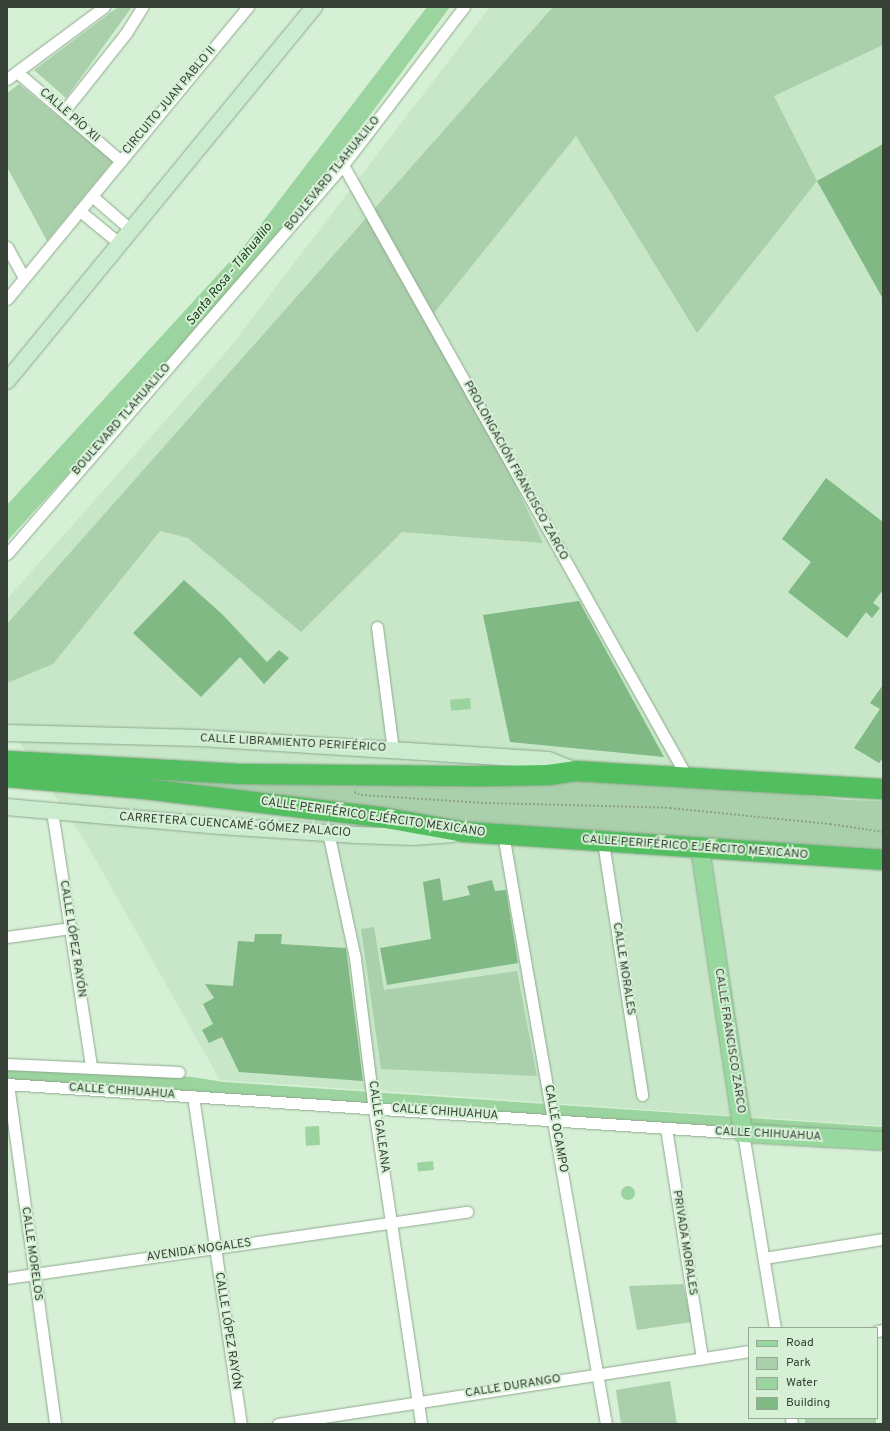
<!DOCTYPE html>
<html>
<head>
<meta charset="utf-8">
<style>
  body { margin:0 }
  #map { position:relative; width:890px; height:1431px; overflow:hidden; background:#d6f0d6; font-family:Overpass,sans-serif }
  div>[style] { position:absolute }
  .built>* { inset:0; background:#c7e7c8 }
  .green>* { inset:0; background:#aacfab; transform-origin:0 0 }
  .water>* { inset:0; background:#9bd49e; transform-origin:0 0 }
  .round { border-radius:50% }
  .building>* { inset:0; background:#80b983 }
  .path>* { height:2px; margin-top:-1px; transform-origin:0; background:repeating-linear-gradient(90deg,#8ea18e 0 2px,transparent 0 4px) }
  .roads { filter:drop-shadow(0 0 1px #8fa88f) drop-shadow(0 0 1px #8fa88f) }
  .street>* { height:11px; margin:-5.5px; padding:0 5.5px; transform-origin:5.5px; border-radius:5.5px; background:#fff }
  .secondary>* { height:16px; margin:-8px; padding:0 8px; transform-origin:8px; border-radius:8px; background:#cbeccf }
  .primary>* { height:18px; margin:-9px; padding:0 9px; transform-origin:9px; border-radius:9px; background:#97d89f }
  .highway>* { height:20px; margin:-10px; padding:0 10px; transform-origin:10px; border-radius:10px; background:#52be5f }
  span { translate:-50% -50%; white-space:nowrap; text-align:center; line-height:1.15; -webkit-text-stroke:4px #d6f0d6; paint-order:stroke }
  .street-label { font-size:12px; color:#364036 }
  .water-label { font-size:13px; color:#133c18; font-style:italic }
  .frame { position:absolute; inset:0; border:8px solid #364036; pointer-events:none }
  .legend { position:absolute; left:748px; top:1327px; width:130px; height:92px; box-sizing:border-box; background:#d6f0d6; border:1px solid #96aa96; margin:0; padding:5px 7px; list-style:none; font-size:12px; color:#364036 }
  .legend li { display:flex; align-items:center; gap:8px; height:20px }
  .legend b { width:20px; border:1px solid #96aa96 }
</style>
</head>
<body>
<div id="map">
  <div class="built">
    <i style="clip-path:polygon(490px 7px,883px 7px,883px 1126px,220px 1080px,88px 846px,7px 723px,7px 599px,227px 351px)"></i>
  </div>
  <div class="green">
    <i style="clip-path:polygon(118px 7px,132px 7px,66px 98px,34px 70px)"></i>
    <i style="clip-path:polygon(553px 7px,883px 7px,883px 45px,774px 96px,817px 181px,697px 333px,576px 136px,434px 313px,543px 543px,402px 532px,301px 632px,188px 538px,160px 531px,53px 664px,7px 683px,7px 624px)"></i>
    <i style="clip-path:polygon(19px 84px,113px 161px,47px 241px,7px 167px,7px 93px)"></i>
    <i style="clip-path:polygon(131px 776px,544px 779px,744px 788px,845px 800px,883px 801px,883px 866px,465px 829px,119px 784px)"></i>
    <i style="clip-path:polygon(374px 927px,384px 990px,517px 971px,537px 1076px,381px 1069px,361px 929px)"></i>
    <i style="clip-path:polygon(683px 1284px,692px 1322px,637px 1330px,629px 1286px)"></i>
    <i style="clip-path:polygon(670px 1381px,677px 1424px,621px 1424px,616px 1390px)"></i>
    <i style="left:805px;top:1418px;width:71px;height:6px"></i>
  </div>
  <div class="water">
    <i style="clip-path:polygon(427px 7px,450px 7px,258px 266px,7px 541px,7px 505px,245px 245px)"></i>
    <i style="left:470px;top:698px;width:11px;height:20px;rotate:85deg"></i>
    <i style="clip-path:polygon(7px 1067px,192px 1077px,224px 1082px,883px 1127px,883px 1137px,7px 1080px)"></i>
    <i style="left:319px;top:1126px;width:19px;height:14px;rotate:87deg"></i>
    <i style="left:433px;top:1161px;width:9px;height:16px;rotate:84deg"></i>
    <i class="round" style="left:621px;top:1186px;width:14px;height:14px"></i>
  </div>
  <div class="building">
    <i style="clip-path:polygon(883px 144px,883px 299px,817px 181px)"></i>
    <i style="clip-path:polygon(826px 478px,883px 522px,883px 590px,873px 603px,880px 608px,872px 618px,866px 612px,847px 638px,788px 592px,811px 562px,782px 539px)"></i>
    <i style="clip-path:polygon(184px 580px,223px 615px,267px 662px,279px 650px,289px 658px,264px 684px,240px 657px,201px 697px,133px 633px)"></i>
    <i style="clip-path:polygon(579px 601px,664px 757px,510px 742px,483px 615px)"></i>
    <i style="clip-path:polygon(883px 685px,883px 758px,879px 763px,854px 748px,880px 709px,870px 703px)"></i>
    <i style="clip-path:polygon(440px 878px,443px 901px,470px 895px,467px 886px,492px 880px,495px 891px,506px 890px,518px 963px,387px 985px,380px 948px,431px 939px,423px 882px)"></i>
    <i style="clip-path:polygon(255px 934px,282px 934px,281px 944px,346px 948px,363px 1081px,239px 1072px,222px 1037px,209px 1043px,202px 1030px,213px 1024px,203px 1004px,214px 998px,205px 984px,233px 986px,238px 941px,254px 942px)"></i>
  </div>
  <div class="path">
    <i style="left:354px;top:792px;width:8px;rotate:23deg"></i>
    <i style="left:361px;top:795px;width:124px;rotate:3.7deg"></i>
    <i style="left:485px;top:803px;width:185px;rotate:1.5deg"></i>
    <i style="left:670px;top:808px;width:161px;rotate:5.7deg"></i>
    <i style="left:830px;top:824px;width:54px;rotate:8.6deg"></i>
  </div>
  <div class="roads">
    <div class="street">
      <i style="left:17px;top:72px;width:137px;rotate:40.6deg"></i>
      <i style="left:7px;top:79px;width:121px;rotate:-36.6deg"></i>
      <i style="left:64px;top:111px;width:100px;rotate:-51.5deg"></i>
      <i style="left:126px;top:33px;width:31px;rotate:-58deg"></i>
      <i style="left:343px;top:165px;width:702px;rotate:60.66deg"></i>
      <i style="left:92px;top:196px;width:52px;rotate:41.1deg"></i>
      <i style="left:80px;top:211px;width:52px;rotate:39.5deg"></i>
      <i style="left:7px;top:247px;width:35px;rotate:61deg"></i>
      <i style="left:7px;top:299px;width:379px;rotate:-50.5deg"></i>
      <i style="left:7px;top:554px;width:514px;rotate:-49.18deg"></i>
      <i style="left:343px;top:165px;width:199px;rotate:-52.6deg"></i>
      <i style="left:377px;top:627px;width:124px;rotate:82.6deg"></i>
      <i style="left:52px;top:811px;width:259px;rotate:81.3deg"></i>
      <i style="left:328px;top:832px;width:129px;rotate:77.9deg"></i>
      <i style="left:355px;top:958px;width:145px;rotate:82.9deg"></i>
      <i style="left:373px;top:1102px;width:326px;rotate:81.5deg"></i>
      <i style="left:503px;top:834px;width:599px;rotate:80.1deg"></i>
      <i style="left:603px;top:842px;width:256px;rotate:81.2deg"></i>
      <i style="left:7px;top:937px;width:64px;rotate:-8.1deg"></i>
      <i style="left:7px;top:1064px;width:172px;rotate:2.7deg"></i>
      <i style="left:7px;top:1084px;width:738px;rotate:3.81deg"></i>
      <i style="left:743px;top:1133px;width:198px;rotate:80.7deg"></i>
      <i style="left:8px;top:1084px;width:343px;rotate:82.1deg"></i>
      <i style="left:193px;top:1096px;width:331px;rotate:81.7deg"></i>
      <i style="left:666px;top:1128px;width:233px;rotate:81.1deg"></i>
      <i style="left:764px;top:1258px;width:121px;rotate:-9.1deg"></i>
      <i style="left:7px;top:1278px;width:465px;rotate:-8.2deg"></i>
      <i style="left:877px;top:1331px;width:6px;rotate:-9deg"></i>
      <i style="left:791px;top:1418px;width:6px;rotate:81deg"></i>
      <i style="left:278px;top:1424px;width:477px;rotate:-8.8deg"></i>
    </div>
    <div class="secondary">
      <i style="left:7px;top:381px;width:484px;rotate:-50.6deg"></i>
      <i style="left:7px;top:733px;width:193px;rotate:1.5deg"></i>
      <i style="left:200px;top:738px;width:349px;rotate:3.6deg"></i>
      <i style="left:548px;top:760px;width:31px;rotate:21deg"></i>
      <i style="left:7px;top:807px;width:214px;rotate:5.1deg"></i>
      <i style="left:220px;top:826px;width:137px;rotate:3.8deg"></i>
      <i style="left:357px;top:835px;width:56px;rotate:2deg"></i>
      <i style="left:413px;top:837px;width:39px;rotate:-4deg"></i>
    </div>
    <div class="primary">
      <i style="left:700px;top:848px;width:288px;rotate:81.4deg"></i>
      <i style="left:743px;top:1133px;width:140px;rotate:3.3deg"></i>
    </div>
    <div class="highway">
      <i style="left:7px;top:761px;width:232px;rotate:3.2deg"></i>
      <i style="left:239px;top:774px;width:247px;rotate:0.5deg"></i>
      <i style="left:486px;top:776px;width:62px;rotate:-0.9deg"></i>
      <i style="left:548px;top:775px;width:29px;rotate:-8deg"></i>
      <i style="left:577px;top:771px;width:307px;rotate:3.4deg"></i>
      <i style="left:7px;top:777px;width:139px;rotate:5deg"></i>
      <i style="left:145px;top:789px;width:237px;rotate:6.8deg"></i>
      <i style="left:380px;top:817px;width:85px;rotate:10.1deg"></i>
      <i style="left:464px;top:832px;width:420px;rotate:3.8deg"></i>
    </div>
  </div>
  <div class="street-label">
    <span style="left:170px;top:101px;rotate:-50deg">CIRCUITO JUAN PABLO II</span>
    <span style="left:69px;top:116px;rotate:41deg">CALLE PÍO XII</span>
    <span style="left:333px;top:174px;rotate:-51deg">BOULEVARD TLAHUALILO</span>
    <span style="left:122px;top:420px;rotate:-49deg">BOULEVARD TLAHUALILO</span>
    <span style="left:515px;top:471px;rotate:61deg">PROLONGACIÓN FRANCISCO ZARCO</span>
    <span style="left:293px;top:744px;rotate:3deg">CALLE LIBRAMIENTO PERIFÉRICO</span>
    <span style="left:373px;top:818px;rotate:8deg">CALLE PERIFÉRICO EJÉRCITO MEXICANO</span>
    <span style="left:235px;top:826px;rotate:4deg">CARRETERA CUENCAMÉ-GÓMEZ PALACIO</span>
    <span style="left:695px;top:848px;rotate:4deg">CALLE PERIFÉRICO EJÉRCITO MEXICANO</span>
    <span style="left:72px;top:939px;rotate:81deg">CALLE LÓPEZ RAYÓN</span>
    <span style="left:623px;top:969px;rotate:81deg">CALLE MORALES</span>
    <span style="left:729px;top:1041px;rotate:81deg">CALLE FRANCISCO ZARCO</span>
    <span style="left:122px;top:1092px;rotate:4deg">CALLE CHIHUAHUA</span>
    <span style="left:445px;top:1113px;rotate:4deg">CALLE CHIHUAHUA</span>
    <span style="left:378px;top:1127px;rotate:82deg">CALLE GALEANA</span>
    <span style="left:555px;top:1129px;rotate:80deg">CALLE OCAMPO</span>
    <span style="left:768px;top:1135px;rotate:3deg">CALLE CHIHUAHUA</span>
    <span style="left:684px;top:1243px;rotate:81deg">PRIVADA MORALES</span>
    <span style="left:199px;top:1251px;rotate:-8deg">AVENIDA NOGALES</span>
    <span style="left:31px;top:1254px;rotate:82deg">CALLE MORELOS</span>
    <span style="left:227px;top:1331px;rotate:81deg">CALLE LÓPEZ RAYÓN</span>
    <span style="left:513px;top:1387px;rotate:-9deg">CALLE DURANGO</span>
  </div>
  <div class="water-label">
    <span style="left:230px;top:275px;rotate:-51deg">Santa Rosa - Tlahualilo</span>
  </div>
  <div class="frame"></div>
  <ul class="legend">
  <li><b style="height:5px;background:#97d89f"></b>Road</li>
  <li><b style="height:11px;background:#aacfab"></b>Park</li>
  <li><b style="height:11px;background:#9bd49e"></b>Water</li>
  <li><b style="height:11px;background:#80b983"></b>Building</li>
  </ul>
</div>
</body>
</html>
